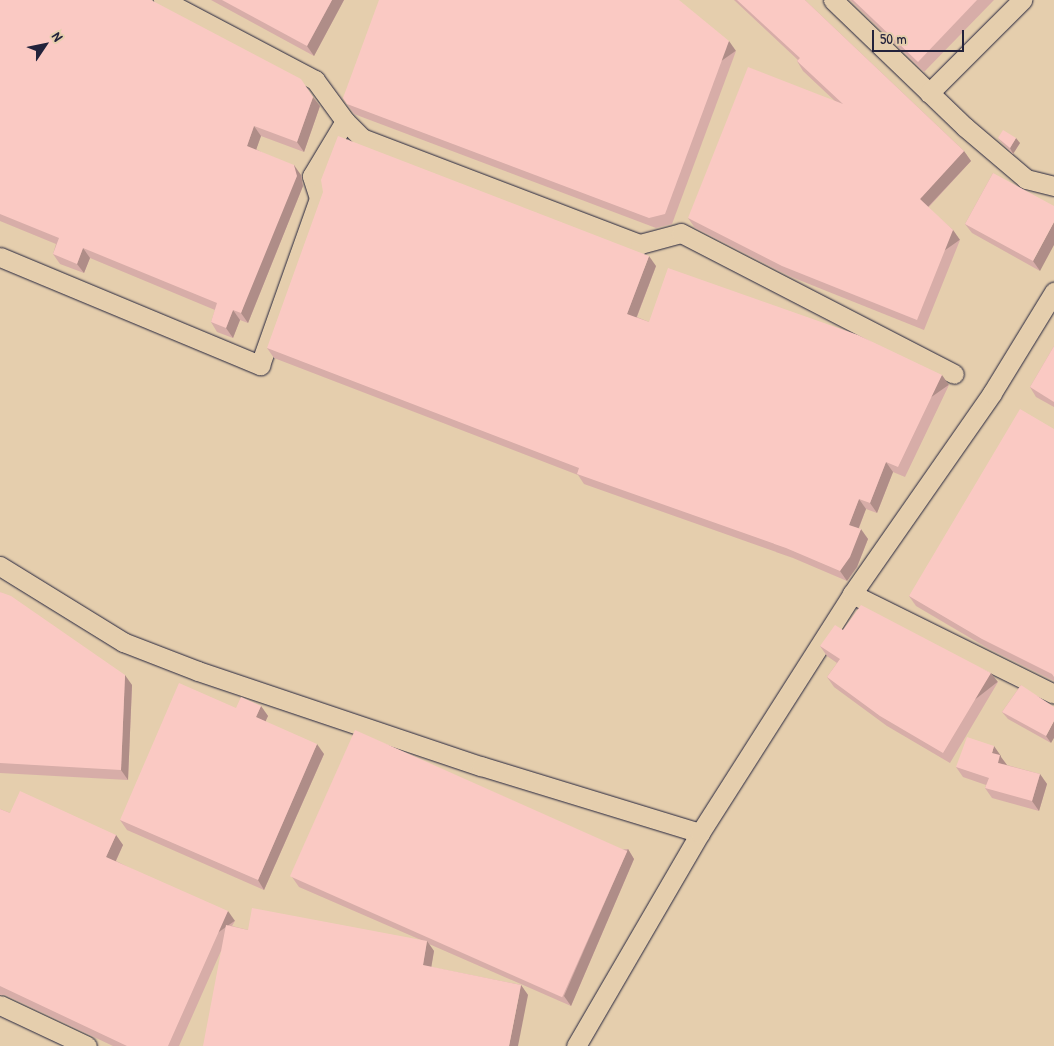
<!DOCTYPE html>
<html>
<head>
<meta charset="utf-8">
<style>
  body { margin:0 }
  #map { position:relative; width:1054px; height:1046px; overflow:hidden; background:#e5cead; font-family:"Patrick Hand",sans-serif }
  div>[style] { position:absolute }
  .roads { filter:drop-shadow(0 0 1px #22223b) drop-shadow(0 0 1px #22223b) }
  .minor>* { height:19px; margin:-9.5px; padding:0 9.5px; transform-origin:9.5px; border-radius:9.5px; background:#e5cead }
  .wall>* { inset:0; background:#d7ada8 }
  .shaded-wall>* { inset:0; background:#af8d88; transform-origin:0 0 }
  .building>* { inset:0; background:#fac9c3; transform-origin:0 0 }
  span { translate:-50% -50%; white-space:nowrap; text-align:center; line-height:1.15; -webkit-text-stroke:5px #e5cead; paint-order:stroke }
  .north { position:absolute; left:20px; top:20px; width:50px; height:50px; -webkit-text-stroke:4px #e5cead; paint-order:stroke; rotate:56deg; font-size:14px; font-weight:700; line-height:20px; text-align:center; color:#22223b }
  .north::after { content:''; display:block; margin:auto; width:18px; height:22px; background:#22223b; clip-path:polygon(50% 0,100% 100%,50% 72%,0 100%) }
  .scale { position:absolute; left:872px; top:30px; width:92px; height:22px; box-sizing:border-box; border:2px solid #22223b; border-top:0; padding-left:6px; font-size:15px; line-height:18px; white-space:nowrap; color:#22223b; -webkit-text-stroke:4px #e5cead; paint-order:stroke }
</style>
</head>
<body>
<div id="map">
  <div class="roads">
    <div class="minor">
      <i style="left:163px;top:0;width:172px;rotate:27.8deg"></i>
      <i style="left:315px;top:80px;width:51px;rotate:53.8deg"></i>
      <i style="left:833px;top:0;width:183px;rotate:43.9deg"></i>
      <i style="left:965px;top:127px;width:80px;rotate:40.4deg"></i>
      <i style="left:1026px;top:179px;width:29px;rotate:14deg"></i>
      <i style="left:929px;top:93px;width:132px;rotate:-45deg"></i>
      <i style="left:0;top:257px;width:282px;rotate:22.6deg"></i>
      <i style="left:260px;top:365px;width:177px;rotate:-70.5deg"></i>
      <i style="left:319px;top:198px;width:23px;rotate:-108deg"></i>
      <i style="left:312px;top:176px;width:64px;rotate:-59deg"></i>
      <i style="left:345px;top:121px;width:24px;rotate:45deg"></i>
      <i style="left:362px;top:138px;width:298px;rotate:20.9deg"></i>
      <i style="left:640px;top:244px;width:42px;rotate:-15deg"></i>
      <i style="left:681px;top:233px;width:307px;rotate:27.3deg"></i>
      <i style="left:0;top:566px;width:145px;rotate:31.7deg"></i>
      <i style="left:123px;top:642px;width:80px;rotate:21.1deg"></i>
      <i style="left:198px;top:671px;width:299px;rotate:18.6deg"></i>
      <i style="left:481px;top:766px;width:229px;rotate:17deg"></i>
      <i style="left:852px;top:594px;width:225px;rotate:26.3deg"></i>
      <i style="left:0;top:1005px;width:96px;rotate:25.2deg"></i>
      <i style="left:576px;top:1046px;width:246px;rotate:-59.8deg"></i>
      <i style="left:700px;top:833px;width:283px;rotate:-57.5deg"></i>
      <i style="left:852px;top:594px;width:245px;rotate:-55.1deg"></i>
      <i style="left:992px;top:393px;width:119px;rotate:-58.5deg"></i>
    </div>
  </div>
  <div class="wall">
    <i style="clip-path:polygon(0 0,320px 106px,304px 152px,261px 136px,256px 149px,301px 175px,303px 186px,248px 323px,240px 320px,233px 338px,217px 332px,211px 322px,215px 310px,90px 258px,84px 273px,60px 264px,53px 254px,56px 244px,0 221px)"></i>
    <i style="clip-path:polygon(211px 0,344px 0,314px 56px)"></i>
    <i style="clip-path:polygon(734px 0,805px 0,964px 151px,971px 161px,928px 208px,953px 230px,960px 240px,924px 330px,789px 276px,695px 228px,688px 218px,836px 102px,803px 71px,797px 61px,798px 60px)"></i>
    <i style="clip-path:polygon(850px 0,994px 0,924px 72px)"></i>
    <i style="clip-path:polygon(736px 51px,672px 224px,656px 228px,354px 114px,343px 98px)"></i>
    <i style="clip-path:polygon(998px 138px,1020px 143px,1013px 154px,1002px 143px)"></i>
    <i style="clip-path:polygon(993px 173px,1040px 271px,972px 233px,965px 224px)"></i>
    <i style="clip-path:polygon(656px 266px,637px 317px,649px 322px,949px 385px,905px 477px,893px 472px,877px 513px,866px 509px,859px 528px,868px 539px,857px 567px,847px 581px,793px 558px,584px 484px,578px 475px,274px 358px,267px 348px)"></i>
    <i style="clip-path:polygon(1054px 346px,1054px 407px,1036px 397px,1030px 387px)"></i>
    <i style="clip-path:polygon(1054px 429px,1054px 681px,989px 649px,916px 606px,909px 596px)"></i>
    <i style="clip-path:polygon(0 592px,132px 685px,128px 780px,0 773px)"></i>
    <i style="clip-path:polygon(843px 630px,998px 682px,950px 763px,887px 726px,834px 687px,827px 677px,837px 663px,827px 656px,820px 646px)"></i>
    <i style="clip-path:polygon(1021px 685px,1051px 743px,1008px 719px,1002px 712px)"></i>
    <i style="clip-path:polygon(261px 706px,268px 716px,265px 721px,324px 754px,264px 890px,127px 830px,120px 820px,236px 708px)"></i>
    <i style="clip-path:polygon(1001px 756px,1001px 757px,1007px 765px,1040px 774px,1047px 784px,1039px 811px,992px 798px,985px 788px,986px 785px,963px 777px,956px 767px)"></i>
    <i style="clip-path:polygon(0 809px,10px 813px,116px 835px,123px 845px,116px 861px,235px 921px,232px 926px,248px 930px,421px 940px,299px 887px,292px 877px,628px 849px,634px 859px,571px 1006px,429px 944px,434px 951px,431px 967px,521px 985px,528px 995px,221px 951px,179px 1046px,113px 1046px,5px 995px,0 995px)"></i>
  </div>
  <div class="shaded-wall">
    <i style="clip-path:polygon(332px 0,344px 0,314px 56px,307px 46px)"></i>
    <i style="left:729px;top:41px;width:12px;height:184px;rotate:55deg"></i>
    <i style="clip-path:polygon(313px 97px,320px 106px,304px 152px,297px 142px)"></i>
    <i style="clip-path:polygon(254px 126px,261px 136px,254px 156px,247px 146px)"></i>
    <i style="clip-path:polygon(1016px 138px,1020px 143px,1013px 154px,1010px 148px)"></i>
    <i style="clip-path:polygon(964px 151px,971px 161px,926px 209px,920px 199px)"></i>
    <i style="clip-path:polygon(294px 165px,301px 175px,303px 186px,248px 323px,241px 313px)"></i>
    <i style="clip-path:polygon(1054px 222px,1054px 245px,1040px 271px,1033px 261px)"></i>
    <i style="left:953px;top:230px;width:12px;height:97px;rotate:55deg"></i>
    <i style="clip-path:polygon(83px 248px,90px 258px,84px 273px,77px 264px)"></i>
    <i style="clip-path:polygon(649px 256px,656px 266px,634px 324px,627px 314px)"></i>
    <i style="clip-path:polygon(233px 310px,240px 320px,233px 338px,226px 328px)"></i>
    <i style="left:942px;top:375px;width:12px;height:102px;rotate:55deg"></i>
    <i style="clip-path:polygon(886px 462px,893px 472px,877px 513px,870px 503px)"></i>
    <i style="clip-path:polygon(859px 499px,866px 509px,856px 535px,849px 525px)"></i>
    <i style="clip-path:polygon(861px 529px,868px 539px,857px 567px,847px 581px,840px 571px)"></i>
    <i style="left:991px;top:673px;width:11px;height:93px;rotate:52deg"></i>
    <i style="clip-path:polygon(125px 675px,132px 685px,128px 780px,121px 770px)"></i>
    <i style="clip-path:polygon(261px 706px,268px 716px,263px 727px,256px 717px)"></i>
    <i style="clip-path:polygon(1054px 721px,1054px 738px,1051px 743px,1046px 736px)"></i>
    <i style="clip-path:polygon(317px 744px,324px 754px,264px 890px,258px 880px)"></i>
    <i style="clip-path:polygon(994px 746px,1001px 756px,1001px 757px,1007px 765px,998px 763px,992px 753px)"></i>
    <i style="clip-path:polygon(1040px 774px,1047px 784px,1039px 811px,1032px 801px)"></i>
    <i style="clip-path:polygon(116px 835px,123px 845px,113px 867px,106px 857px)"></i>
    <i style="clip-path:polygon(628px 849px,634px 859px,571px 1006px,564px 996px)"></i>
    <i style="left:228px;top:911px;width:12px;height:148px;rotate:55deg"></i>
    <i style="clip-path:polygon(427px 941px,434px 951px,430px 975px,423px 965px)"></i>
    <i style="clip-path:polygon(521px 985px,528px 995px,518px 1046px,509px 1046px)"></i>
  </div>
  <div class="building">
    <i style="clip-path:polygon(0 0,151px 0,301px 79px,313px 97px,297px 142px,254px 126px,247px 146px,294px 165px,297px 176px,241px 313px,233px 310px,226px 328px,211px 322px,217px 303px,83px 248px,77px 264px,53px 254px,59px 238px,0 214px)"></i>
    <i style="clip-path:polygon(222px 0,332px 0,307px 46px)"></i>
    <i style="clip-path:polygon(379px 0,679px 0,729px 41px,665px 214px,649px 218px,347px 104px,343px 98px)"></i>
    <i style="clip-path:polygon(737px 0,805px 0,964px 151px,920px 199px,953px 230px,917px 320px,782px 266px,688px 218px,748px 67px,843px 104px,797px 61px,800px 58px)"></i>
    <i style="clip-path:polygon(853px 0,977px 0,918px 62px)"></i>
    <i style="clip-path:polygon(1003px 130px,1016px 138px,1010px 148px,998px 138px)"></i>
    <i style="clip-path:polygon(338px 136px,649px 256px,627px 314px,649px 322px,668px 268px,858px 335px,942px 375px,898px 467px,886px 462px,870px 503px,859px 499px,849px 525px,861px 529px,850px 557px,840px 571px,786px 548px,577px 474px,579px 468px,267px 348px,323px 192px,321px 180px)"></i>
    <i style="clip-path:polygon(993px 173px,1054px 206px,1054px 222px,1033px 261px,965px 224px)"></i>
    <i style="clip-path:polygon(1054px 346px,1054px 402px,1030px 387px)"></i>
    <i style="clip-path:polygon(1020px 409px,1054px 429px,1054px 677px,1052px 674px,982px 639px,909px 596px)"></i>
    <i style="clip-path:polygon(0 592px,11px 596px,125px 675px,121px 770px,0 763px)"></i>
    <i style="clip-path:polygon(861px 605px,991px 673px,943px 753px,880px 716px,827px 677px,840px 659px,820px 646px,835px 625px,843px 630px)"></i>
    <i style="clip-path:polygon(179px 683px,236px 708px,241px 697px,261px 706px,256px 717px,317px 744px,258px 880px,120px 820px)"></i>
    <i style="clip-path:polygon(1021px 685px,1054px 707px,1054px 721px,1046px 736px,1002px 712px)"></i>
    <i style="left:355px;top:730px;width:298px;height:160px;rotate:24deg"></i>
    <i style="clip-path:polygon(967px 737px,994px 746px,992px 753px,1000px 755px,998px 763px,1040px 774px,1032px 801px,985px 788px,989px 778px,956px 767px)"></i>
    <i style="clip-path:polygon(20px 791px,116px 835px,106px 857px,228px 911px,168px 1046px,127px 1046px,0 986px,0 809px,10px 813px)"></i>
    <i style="clip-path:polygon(252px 908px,427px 941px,423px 965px,521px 985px,509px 1046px,203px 1046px,226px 925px,248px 930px)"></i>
  </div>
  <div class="north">N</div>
  <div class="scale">50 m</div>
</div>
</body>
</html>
